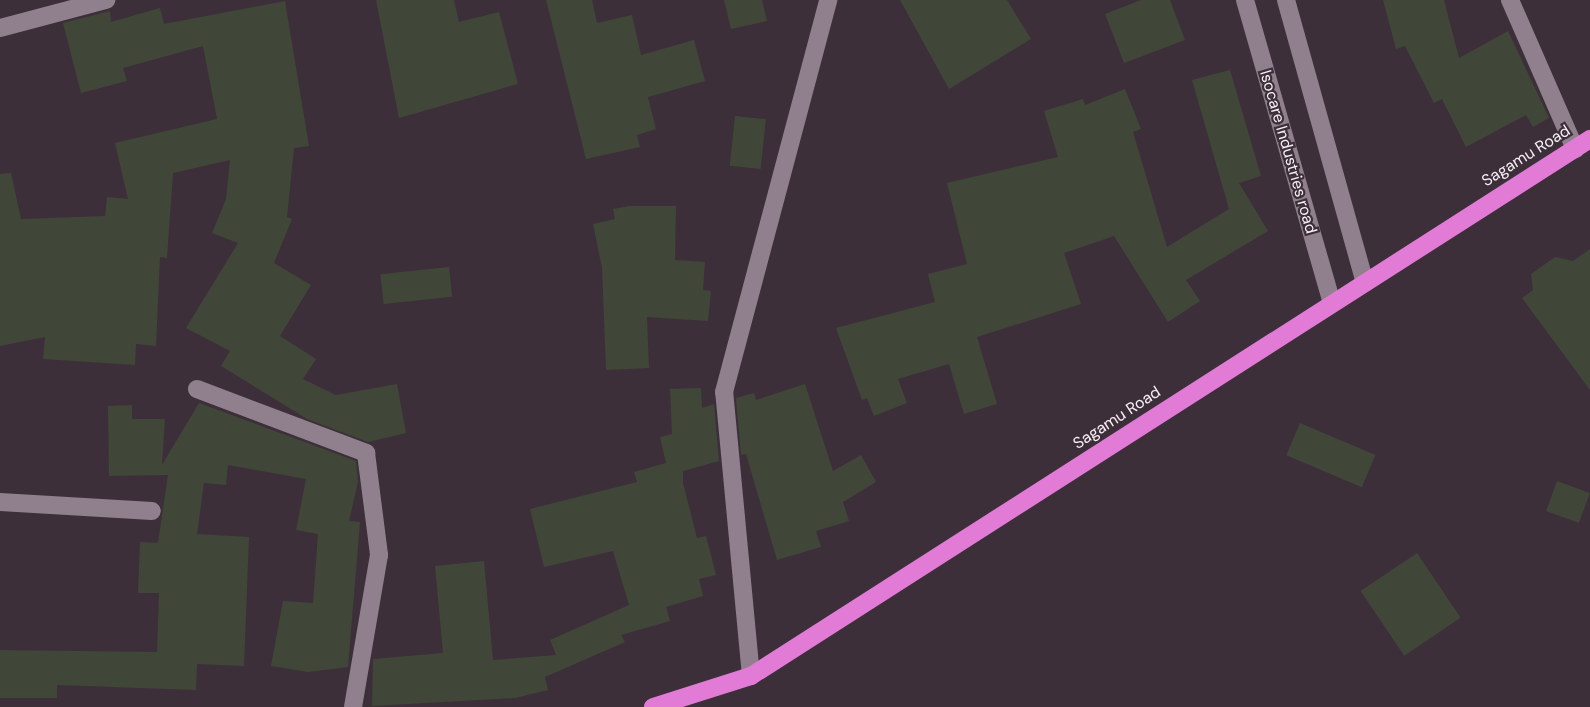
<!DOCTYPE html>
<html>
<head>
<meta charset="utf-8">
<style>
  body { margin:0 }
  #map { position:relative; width:1590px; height:707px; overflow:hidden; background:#3c2f3a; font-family:"DM Sans",sans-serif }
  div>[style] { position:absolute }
  .building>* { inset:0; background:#404738; transform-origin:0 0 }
  .street>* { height:18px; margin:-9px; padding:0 9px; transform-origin:9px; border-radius:9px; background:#90808d }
  .secondary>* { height:18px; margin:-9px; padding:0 9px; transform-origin:9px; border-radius:9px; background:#90808d }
  .highway>* { height:18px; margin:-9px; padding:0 9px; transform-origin:9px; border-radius:9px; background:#e17bd5 }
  span { translate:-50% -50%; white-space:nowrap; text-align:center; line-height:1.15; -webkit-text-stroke:4.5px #3c2f3a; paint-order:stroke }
  .street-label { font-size:16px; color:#f8eff6 }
</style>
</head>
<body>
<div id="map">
  <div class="building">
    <i style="clip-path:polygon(376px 0,454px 0,459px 22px,499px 12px,518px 84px,399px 118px)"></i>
    <i style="clip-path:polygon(546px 0,592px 0,597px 23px,632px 15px,641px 55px,694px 40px,705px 81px,648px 97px,656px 129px,637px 135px,640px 147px,586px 159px)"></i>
    <i style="clip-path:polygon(724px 0,762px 0,767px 21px,731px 29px)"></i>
    <i style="clip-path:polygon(900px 0,1007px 0,1031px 39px,949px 89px)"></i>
    <i style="clip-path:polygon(1141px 0,1170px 0,1185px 40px,1124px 63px,1105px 14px)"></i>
    <i style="clip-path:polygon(1383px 0,1444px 0,1459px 58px,1508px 31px,1549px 118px,1533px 127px,1526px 115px,1466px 147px,1442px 99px,1434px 103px,1405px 46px,1396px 49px)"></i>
    <i style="clip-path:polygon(285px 1px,309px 146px,294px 148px,287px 217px,292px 219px,274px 263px,311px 285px,280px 336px,316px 359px,303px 379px,336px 395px,397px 384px,406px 433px,368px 442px,307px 419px,221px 366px,230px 351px,186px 328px,238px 243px,212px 233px,226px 199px,230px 160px,173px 173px,167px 258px,160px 257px,156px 346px,136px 344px,135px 365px,43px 359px,45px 337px,0 346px,0 174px,11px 173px,21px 219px,105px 216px,107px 197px,128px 199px,115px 143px,217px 119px,203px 46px,123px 68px,127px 81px,81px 93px,63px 23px,110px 11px,111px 22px,160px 8px,164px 24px)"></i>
    <i style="clip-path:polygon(1230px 70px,1261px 176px,1239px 183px,1268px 231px,1186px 280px,1200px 301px,1168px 322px,1114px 236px,1064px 253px,1081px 304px,977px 337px,997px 404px,964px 414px,949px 364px,898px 379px,907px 403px,874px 416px,867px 398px,862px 400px,836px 328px,935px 302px,928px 274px,967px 264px,947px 183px,1058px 157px,1044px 111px,1083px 99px,1085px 105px,1125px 89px,1141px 129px,1133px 132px,1167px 247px,1229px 209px,1192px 80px)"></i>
    <i style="left:735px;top:116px;width:31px;height:50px;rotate:6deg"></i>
    <i style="clip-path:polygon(629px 206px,676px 206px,675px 260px,705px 262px,703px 290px,711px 291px,708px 321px,647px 317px,649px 368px,606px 370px,602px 268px,593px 224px,615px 219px,613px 209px)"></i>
    <i style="clip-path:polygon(1590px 249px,1590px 390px,1522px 298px,1533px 290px,1531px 274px,1555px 257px,1573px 261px)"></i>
    <i style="left:449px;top:267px;width:30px;height:69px;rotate:84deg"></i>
    <i style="clip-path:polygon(805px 384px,833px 471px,861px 455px,876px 482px,843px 502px,849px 521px,816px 531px,821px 547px,777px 560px,746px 454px,741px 455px,736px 398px,754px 393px,756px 400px)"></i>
    <i style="clip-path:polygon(701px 388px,702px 408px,714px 404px,719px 461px,683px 471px,683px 483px,697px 538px,706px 536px,716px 575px,699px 579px,703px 596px,666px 607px,670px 621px,621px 635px,625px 642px,545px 677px,548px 690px,515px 698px,372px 706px,373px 659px,443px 653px,435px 566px,484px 561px,493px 660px,556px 655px,550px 640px,629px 605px,613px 551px,544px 567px,530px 509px,637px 482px,634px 472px,666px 463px,660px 437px,672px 434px,670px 389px)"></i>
    <i style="clip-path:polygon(199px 403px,356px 461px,358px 482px,349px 521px,360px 522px,348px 667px,308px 672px,271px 666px,283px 601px,313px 603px,318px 534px,296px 530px,306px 479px,228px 465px,226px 485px,204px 483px,197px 534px,249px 537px,244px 666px,197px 664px,196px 690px,57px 685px,57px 698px,0 698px,0 650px,157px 652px,159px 593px,138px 593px,140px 542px,158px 543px,168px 475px,109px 476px,108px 406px,132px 405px,132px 419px,165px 419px,162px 465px)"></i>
    <i style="left:1300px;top:423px;width:82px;height:35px;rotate:23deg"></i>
    <i style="left:1557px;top:481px;width:35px;height:32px;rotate:20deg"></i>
    <i style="left:1417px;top:553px;width:78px;height:68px;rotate:56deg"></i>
  </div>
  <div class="street">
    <i style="left:1510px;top:0;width:163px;rotate:66.4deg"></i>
    <i style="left:0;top:28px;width:110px;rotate:-14.8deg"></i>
    <i style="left:197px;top:389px;width:181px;rotate:20.7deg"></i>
    <i style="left:366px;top:453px;width:103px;rotate:82.7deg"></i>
    <i style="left:379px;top:555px;width:154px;rotate:99.7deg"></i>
    <i style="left:0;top:502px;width:152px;rotate:3.4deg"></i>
    <i style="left:751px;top:676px;width:285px;rotate:-95.4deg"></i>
    <i style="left:724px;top:392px;width:406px;rotate:-75.1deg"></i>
  </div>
  <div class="secondary">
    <i style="left:1245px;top:0;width:315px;rotate:74deg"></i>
    <i style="left:1286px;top:0;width:293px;rotate:74.4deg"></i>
  </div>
  <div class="highway">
    <i style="left:653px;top:707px;width:103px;rotate:-17.6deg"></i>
    <i style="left:751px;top:676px;width:996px;rotate:-32.62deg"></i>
  </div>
  <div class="street-label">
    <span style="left:1288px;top:152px;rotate:74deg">Isocare Industries road</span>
    <span style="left:1526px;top:156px;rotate:-32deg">Sagamu Road</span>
    <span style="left:1117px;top:418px;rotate:-33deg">Sagamu Road</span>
  </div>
</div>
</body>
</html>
